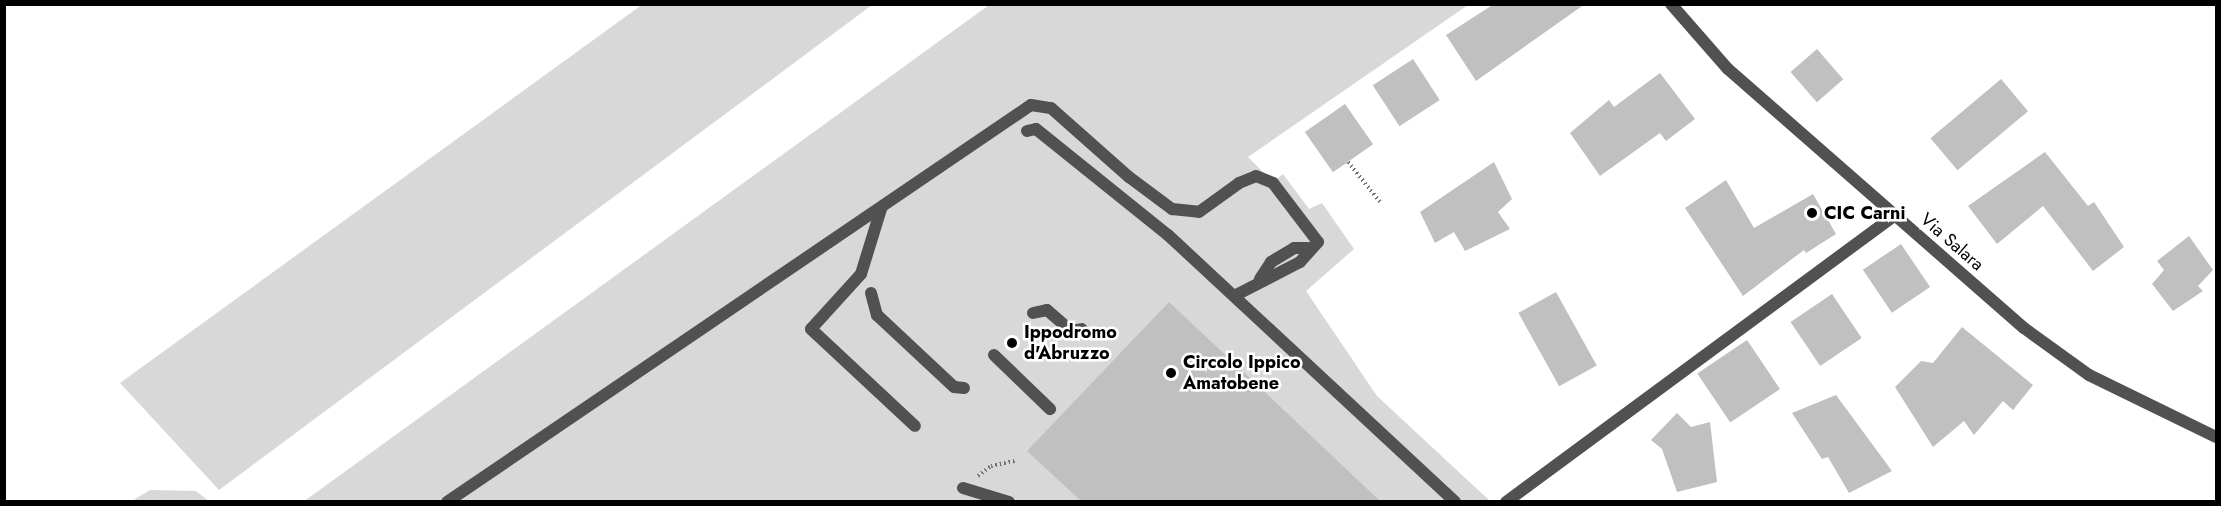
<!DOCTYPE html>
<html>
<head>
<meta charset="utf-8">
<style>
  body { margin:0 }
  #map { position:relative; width:2221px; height:506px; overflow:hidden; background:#fff; font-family:Jost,sans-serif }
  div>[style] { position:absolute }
  .green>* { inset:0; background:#d8d8d8 }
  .building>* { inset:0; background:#c0c0c0; transform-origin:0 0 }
  .path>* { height:4px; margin-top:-2px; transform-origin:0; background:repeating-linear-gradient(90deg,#737373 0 1.5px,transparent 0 4.5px) }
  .service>* { height:12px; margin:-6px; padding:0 6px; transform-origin:6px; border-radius:6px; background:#515151 }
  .tertiary>* { height:12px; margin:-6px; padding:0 6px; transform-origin:6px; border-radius:6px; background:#515151 }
  .dots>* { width:16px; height:16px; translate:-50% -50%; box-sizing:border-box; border:3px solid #fff; border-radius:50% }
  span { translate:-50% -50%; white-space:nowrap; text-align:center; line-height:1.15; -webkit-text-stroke:5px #fff; paint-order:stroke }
  .poi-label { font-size:18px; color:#000; font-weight:700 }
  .left { translate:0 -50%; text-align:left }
  .street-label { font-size:18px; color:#000 }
  .frame { position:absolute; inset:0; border:6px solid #000; pointer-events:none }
</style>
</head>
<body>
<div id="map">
  <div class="green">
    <i style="clip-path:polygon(643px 4px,872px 5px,219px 490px,120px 383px)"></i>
    <i style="clip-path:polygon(989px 5px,1468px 5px,1248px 157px,1273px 182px,1283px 174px,1309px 209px,1322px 203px,1354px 249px,1306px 291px,1377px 396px,1490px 501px,303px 502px)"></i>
    <i style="clip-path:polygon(150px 490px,196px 491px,209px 501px,132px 501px)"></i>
  </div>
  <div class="building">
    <i style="clip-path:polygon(1494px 4px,1585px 4px,1476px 81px,1446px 35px)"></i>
    <i style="left:1817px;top:49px;width:40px;height:35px;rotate:49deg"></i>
    <i style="left:1413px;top:59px;width:49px;height:48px;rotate:57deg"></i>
    <i style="clip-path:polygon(1660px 73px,1695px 119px,1666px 141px,1660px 133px,1600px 176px,1570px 133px,1609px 100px,1614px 107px)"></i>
    <i style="left:2001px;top:79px;width:42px;height:92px;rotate:50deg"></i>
    <i style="left:1345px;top:104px;width:49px;height:49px;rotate:55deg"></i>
    <i style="clip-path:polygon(2045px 152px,2088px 206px,2094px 202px,2124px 247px,2093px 271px,2043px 206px,1997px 244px,1968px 206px)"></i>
    <i style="clip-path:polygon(1494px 162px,1512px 199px,1498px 212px,1510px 229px,1465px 251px,1454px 232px,1435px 243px,1420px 212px)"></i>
    <i style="clip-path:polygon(1726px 180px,1754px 228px,1813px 194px,1836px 234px,1806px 253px,1804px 250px,1743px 296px,1685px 208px)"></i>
    <i style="clip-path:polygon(2189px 236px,2213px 270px,2198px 286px,2203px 291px,2173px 311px,2152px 284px,2164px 270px,2157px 261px)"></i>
    <i style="left:1901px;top:244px;width:52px;height:46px;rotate:56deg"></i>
    <i style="left:1556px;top:292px;width:84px;height:43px;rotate:61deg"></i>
    <i style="left:1832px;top:294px;width:53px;height:50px;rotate:56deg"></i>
    <i style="clip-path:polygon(1169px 302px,1251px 379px,1380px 501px,1081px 501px,1027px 451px)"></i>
    <i style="clip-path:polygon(1962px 327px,2033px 385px,2013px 410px,2003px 401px,1974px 435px,1964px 421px,1933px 447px,1895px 387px,1921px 361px,1933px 363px)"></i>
    <i style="left:1747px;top:340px;width:59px;height:60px;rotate:56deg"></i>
    <i style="clip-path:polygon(1836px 395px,1892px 471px,1849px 493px,1828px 457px,1822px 459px,1792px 413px)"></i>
    <i style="clip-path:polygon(1677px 413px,1691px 427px,1710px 422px,1717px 482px,1677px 492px,1662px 449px,1651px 440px)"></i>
  </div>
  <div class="path">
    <i style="left:1348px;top:162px;width:51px;rotate:51.3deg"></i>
    <i style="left:978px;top:476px;width:16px;rotate:-38deg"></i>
    <i style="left:991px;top:466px;width:25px;rotate:-12deg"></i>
  </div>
  <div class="service">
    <i style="left:1027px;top:131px;width:9px;rotate:-13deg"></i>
    <i style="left:1036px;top:129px;width:169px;rotate:38.8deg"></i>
    <i style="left:1168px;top:235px;width:392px;rotate:42.9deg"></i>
    <i style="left:881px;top:209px;width:68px;rotate:107.1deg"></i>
    <i style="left:861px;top:274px;width:74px;rotate:132.3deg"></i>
    <i style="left:811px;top:329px;width:142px;rotate:43deg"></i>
    <i style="left:1260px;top:279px;width:20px;rotate:-57deg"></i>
    <i style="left:1271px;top:262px;width:27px;rotate:-31deg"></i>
    <i style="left:1294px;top:248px;width:15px"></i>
    <i style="left:871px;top:293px;width:23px;rotate:75deg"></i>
    <i style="left:877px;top:315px;width:105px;rotate:43.1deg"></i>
    <i style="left:954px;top:387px;width:10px;rotate:6deg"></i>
    <i style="left:1033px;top:313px;width:14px;rotate:-12deg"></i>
    <i style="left:1047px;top:310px;width:32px;rotate:41deg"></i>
    <i style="left:1071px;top:331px;width:11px;rotate:-10deg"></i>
    <i style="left:994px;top:355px;width:78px;rotate:44deg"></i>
    <i style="left:963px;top:488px;width:48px;rotate:16.9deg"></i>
    <i style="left:447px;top:502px;width:706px;rotate:-34.21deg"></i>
    <i style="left:1031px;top:105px;width:20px;rotate:9deg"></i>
    <i style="left:1051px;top:108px;width:104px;rotate:41.5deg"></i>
    <i style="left:1129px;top:177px;width:54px;rotate:36.7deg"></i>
    <i style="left:1172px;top:209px;width:27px;rotate:6deg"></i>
    <i style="left:1199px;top:212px;width:49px;rotate:-35.9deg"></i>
    <i style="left:1239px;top:183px;width:18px;rotate:-22deg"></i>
    <i style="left:1256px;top:176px;width:18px;rotate:22deg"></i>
    <i style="left:1273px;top:183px;width:74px;rotate:52.7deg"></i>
    <i style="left:1318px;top:242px;width:27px;rotate:132deg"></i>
    <i style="left:1300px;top:262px;width:72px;rotate:152.7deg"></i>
    <i style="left:1506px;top:502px;width:483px;rotate:-36.4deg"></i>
  </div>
  <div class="tertiary">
    <i style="left:1671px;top:4px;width:86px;rotate:48.8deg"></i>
    <i style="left:1728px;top:69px;width:393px;rotate:41.2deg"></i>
    <i style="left:2024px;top:328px;width:80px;rotate:35.9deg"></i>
    <i style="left:2089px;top:375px;width:141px;rotate:26deg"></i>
  </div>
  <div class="dots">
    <i style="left:1812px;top:213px;background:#000"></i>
    <i style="left:1012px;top:343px;background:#000"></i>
    <i style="left:1171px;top:373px;background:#000"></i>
  </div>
  <div class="poi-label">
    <span class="left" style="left:1824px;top:213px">CIC Carni</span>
    <span class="left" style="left:1024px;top:343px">Ippodromo<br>d'Abruzzo</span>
    <span class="left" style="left:1183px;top:373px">Circolo Ippico<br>Amatobene</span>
  </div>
  <div class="street-label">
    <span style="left:1952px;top:242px;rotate:41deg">Via Salara</span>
  </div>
  <div class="frame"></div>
</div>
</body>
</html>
